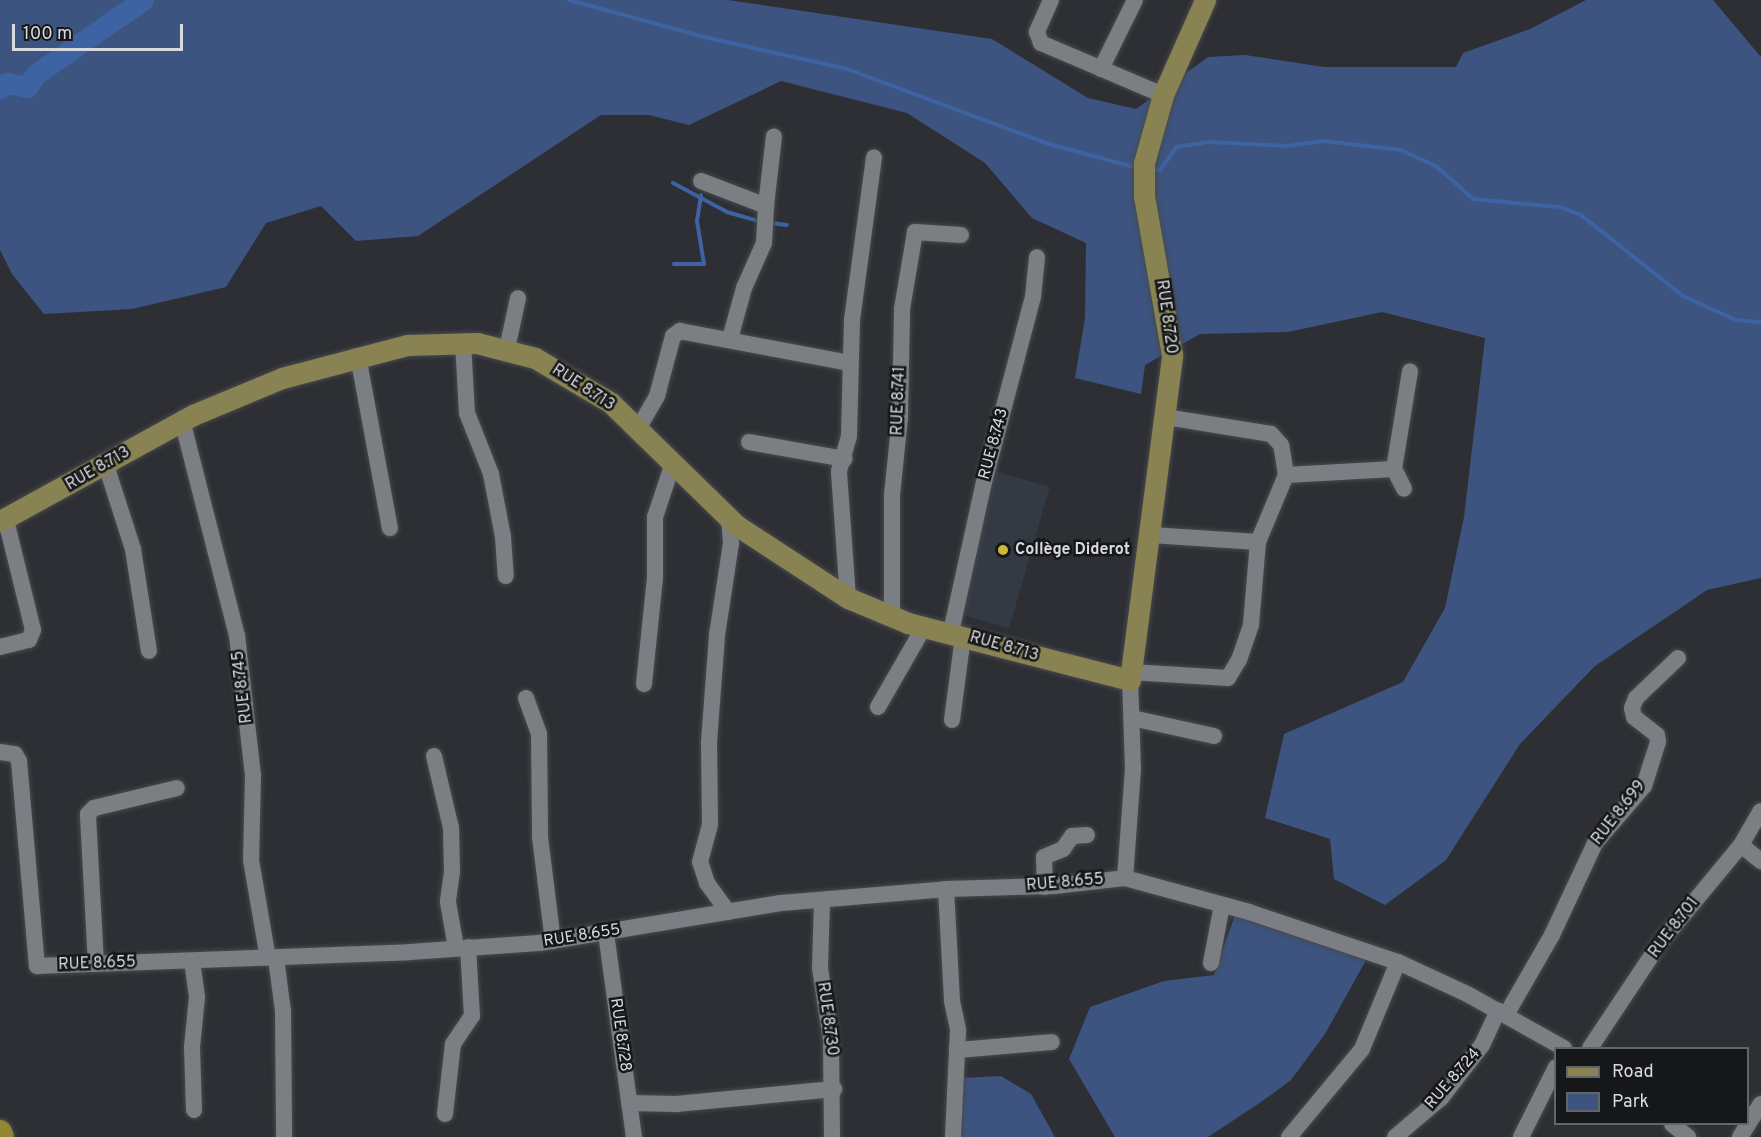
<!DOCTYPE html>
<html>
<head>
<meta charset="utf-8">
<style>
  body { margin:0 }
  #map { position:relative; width:1761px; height:1137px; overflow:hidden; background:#2d2f34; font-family:Overpass,sans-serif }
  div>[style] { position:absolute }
  .built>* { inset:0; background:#343a43; transform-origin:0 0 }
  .green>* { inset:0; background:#3c547f }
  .stream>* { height:4px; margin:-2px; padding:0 2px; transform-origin:2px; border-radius:2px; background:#3e63a2 }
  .river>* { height:21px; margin:-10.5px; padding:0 10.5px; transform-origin:10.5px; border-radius:10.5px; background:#3e63a2 }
  .roads { filter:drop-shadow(0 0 2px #484a4d) drop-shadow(0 0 2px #484a4d) }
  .minor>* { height:16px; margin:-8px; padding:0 8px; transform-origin:8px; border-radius:8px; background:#7b7e83 }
  .major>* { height:21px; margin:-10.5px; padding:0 10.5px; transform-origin:10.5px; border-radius:10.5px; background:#898252 }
  .highway>* { height:24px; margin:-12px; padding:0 12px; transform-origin:12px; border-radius:12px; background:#938531 }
  .dots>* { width:16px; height:16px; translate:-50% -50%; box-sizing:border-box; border:3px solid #161719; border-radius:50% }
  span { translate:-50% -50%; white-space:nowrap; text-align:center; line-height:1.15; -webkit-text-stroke:5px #161719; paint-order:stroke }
  .street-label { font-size:16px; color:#d8dadd }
  .poi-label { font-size:16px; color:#d8dadd; font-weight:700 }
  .left { translate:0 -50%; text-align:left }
  .legend { position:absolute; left:1554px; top:1047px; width:195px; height:78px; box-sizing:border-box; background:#161719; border:2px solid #646567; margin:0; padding:8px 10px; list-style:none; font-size:18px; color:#d8dadd }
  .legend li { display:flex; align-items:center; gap:12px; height:30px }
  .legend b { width:30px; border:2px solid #646567 }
  .scale { position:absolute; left:12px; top:24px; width:171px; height:27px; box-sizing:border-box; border:3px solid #d8dadd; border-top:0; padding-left:8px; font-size:18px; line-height:21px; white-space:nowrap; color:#d8dadd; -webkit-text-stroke:4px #161719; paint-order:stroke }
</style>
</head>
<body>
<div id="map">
  <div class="built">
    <i style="left:994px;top:471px;width:58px;height:147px;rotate:16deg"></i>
  </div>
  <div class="green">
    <i style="clip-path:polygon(0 0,728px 0,992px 39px,1088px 98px,1136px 109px,1208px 57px,1245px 55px,1324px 67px,1456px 67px,1463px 53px,1530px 29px,1586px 0,1713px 0,1761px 57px,1761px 578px,1707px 590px,1595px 666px,1520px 744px,1446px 860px,1385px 905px,1334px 879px,1330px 839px,1265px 818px,1284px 734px,1403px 682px,1445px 608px,1464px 517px,1485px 338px,1382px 312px,1288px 332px,1200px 334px,1145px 365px,1141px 394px,1075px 378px,1085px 318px,1086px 243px,1032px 218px,985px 163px,907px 113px,781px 81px,689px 125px,649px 115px,601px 115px,418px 236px,356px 241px,321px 206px,266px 223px,226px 287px,132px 309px,44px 314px,12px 274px,0 250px)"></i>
    <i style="clip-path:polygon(1235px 915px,1370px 953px,1325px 1034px,1291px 1080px,1261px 1102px,1208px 1137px,1115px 1137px,1069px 1059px,1090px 1007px,1164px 981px,1214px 975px)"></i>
    <i style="clip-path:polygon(1001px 1076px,1031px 1094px,1055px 1137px,953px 1137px,962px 1078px)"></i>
  </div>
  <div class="stream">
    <i style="left:569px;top:0;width:140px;rotate:15.3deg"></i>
    <i style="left:704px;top:37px;width:147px;rotate:12.6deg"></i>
    <i style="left:847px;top:69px;width:215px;rotate:20.4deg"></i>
    <i style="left:1049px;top:144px;width:92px;rotate:15.1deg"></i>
    <i style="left:1151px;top:170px;width:9px"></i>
    <i style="left:1160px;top:170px;width:29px;rotate:-54deg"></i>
    <i style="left:1177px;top:147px;width:33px;rotate:-9deg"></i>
    <i style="left:1210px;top:142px;width:78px;rotate:2.9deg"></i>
    <i style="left:1288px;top:146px;width:36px;rotate:-8deg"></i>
    <i style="left:1324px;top:141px;width:78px;rotate:6.7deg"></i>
    <i style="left:1401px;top:150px;width:40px;rotate:25deg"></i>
    <i style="left:1437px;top:167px;width:48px;rotate:41.6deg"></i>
    <i style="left:1473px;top:199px;width:87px;rotate:5.3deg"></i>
    <i style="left:1560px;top:207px;width:22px;rotate:21deg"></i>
    <i style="left:1581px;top:215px;width:130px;rotate:38.5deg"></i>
    <i style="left:1683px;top:296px;width:58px;rotate:24.4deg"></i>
    <i style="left:1736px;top:320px;width:25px;rotate:5deg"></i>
    <i style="left:673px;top:183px;width:61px;rotate:28.2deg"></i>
    <i style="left:727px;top:212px;width:33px;rotate:16deg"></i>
    <i style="left:770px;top:223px;width:17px;rotate:7deg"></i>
    <i style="left:674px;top:264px;width:30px"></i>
    <i style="left:704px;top:264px;width:44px;rotate:-99.2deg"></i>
    <i style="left:697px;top:221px;width:26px;rotate:-81deg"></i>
  </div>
  <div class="river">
    <i style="left:0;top:88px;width:9px;rotate:-36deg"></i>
    <i style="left:7px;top:83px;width:20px;rotate:11deg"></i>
    <i style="left:27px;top:87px;width:16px;rotate:-55deg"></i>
    <i style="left:36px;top:74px;width:130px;rotate:-34.7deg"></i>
  </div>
  <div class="roads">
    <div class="minor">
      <i style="left:1051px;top:0;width:35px;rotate:114deg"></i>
      <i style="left:1037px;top:32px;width:12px;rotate:70deg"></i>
      <i style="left:1041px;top:43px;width:133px;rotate:23.1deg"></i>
      <i style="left:1101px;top:69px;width:77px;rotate:-63.8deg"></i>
      <i style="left:701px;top:181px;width:70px;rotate:21deg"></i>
      <i style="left:766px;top:206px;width:37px;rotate:93deg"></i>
      <i style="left:764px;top:243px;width:49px;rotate:114deg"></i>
      <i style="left:744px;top:288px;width:53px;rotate:105.4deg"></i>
      <i style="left:766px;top:206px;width:70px;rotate:-83.5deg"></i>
      <i style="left:463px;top:342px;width:71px;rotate:86.8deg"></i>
      <i style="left:467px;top:413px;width:66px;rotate:68.5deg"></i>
      <i style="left:491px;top:474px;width:64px;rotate:79.2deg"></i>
      <i style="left:503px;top:537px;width:39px;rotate:86deg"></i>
      <i style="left:507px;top:349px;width:52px;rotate:-77.8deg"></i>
      <i style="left:358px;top:356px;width:175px;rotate:79.5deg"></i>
      <i style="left:182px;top:420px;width:222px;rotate:75.7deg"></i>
      <i style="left:237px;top:635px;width:141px;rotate:83.5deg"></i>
      <i style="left:253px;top:775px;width:85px;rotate:91.3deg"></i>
      <i style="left:251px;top:860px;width:99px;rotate:80.2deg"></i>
      <i style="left:638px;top:429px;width:38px;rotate:-60deg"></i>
      <i style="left:657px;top:396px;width:62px;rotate:-75.1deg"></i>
      <i style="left:673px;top:336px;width:9px;rotate:-36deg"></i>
      <i style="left:680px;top:331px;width:172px;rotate:10.7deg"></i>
      <i style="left:749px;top:442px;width:97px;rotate:10.1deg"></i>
      <i style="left:106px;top:465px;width:88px;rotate:72.2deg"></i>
      <i style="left:133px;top:549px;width:103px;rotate:81.1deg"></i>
      <i style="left:1394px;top:469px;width:22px;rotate:63deg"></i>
      <i style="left:1286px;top:475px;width:108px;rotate:-3.2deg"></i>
      <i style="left:1394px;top:469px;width:99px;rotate:-80.7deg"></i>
      <i style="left:1151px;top:535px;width:107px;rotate:3.7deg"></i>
      <i style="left:1258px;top:542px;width:73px;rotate:-67.3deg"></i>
      <i style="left:1286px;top:475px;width:30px;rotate:-99deg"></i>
      <i style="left:1281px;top:445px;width:15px;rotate:-132deg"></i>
      <i style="left:1271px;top:434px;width:106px;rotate:-170.8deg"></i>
      <i style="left:848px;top:598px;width:127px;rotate:-94.1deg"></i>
      <i style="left:839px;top:471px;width:37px;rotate:-74deg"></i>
      <i style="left:849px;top:435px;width:115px;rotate:-88.5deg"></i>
      <i style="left:852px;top:320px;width:164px;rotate:-82.3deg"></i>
      <i style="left:892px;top:617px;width:122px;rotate:-90deg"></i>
      <i style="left:892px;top:495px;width:78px;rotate:-84.1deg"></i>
      <i style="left:900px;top:417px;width:108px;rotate:-88.9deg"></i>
      <i style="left:902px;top:309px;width:78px;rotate:-80.4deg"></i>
      <i style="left:915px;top:232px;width:46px;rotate:3.7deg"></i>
      <i style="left:951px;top:632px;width:149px;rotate:-77.6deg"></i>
      <i style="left:983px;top:486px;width:196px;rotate:-75.2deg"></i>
      <i style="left:1033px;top:297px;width:40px;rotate:-84.3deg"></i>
      <i style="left:0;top:647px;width:30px;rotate:-14deg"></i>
      <i style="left:29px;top:640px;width:11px;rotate:-68deg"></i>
      <i style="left:33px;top:630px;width:113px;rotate:-103.8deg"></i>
      <i style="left:1131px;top:672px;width:97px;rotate:3.5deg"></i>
      <i style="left:1228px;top:678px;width:21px;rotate:-59deg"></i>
      <i style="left:1239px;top:660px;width:37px;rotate:-71deg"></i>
      <i style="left:1251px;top:625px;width:83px;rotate:-85.2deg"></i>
      <i style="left:644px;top:684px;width:108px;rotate:-84.1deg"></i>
      <i style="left:655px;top:577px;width:60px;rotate:-90deg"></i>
      <i style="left:655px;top:517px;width:57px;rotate:-71.6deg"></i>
      <i style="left:526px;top:698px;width:38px;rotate:70deg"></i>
      <i style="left:539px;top:734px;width:103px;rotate:89.4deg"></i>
      <i style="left:540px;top:837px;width:105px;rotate:82.9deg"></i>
      <i style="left:878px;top:707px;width:92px;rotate:-60.1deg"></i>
      <i style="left:1132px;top:718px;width:84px;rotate:12.4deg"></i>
      <i style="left:952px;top:720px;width:85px;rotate:-82.5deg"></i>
      <i style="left:0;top:752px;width:15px;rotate:8deg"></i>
      <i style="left:15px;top:754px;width:8px;rotate:60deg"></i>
      <i style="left:19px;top:761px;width:206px;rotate:85deg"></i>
      <i style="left:37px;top:966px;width:373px;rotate:-2.1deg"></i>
      <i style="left:410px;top:952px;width:129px;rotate:-4deg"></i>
      <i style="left:539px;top:943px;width:245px;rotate:-9.4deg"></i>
      <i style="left:781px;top:903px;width:166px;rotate:-4.8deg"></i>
      <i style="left:946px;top:889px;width:108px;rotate:-1.6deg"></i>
      <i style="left:1054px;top:886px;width:71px;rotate:-6.4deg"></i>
      <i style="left:1125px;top:878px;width:129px;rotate:15.3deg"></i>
      <i style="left:1249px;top:912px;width:157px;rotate:18.6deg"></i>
      <i style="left:1398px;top:962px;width:78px;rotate:24.9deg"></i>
      <i style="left:1469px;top:995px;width:109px;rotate:29.2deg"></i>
      <i style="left:434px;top:756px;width:74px;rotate:76.7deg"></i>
      <i style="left:451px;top:828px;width:44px;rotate:88.7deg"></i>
      <i style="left:452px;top:872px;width:30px;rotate:98deg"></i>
      <i style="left:448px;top:902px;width:47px;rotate:80.1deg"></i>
      <i style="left:1741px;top:845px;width:26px;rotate:39deg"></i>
      <i style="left:1125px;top:878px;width:109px;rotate:-85.8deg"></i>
      <i style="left:1133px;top:769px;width:89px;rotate:-91.9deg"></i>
      <i style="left:1045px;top:887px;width:30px;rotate:-92deg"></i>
      <i style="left:1044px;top:857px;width:21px;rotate:-23deg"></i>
      <i style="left:1063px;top:849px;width:16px;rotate:-55deg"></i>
      <i style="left:1072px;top:836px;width:15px;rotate:-4deg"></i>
      <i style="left:946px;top:889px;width:112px;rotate:86.9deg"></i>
      <i style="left:952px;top:1001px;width:30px;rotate:78deg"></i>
      <i style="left:958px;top:1030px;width:107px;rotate:92.7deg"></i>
      <i style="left:822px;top:901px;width:67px;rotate:91.7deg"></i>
      <i style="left:820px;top:968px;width:73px;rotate:81.3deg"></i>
      <i style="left:831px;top:1040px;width:97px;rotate:89.4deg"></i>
      <i style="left:728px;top:912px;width:36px;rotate:-126deg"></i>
      <i style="left:707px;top:883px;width:22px;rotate:-108deg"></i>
      <i style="left:700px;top:862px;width:39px;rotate:-75deg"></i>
      <i style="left:710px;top:824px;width:82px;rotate:-90.7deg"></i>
      <i style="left:709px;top:742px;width:107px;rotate:-85.7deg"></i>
      <i style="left:717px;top:635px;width:92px;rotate:-81.3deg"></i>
      <i style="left:731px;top:544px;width:26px;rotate:-94deg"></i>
      <i style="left:606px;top:933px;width:206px;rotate:82.2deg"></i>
      <i style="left:276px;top:958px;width:53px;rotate:82.5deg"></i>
      <i style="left:283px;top:1011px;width:126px;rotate:89.5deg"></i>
      <i style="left:192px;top:961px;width:36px;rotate:82deg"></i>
      <i style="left:197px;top:997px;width:50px;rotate:95.7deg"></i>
      <i style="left:192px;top:1047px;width:63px;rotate:88.2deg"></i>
      <i style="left:1211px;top:963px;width:59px;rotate:-79.3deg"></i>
      <i style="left:96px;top:964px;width:150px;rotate:-93.1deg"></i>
      <i style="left:88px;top:814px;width:8px;rotate:-45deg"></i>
      <i style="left:94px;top:808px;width:85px;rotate:-13.5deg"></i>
      <i style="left:1506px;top:1015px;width:92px;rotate:-60.1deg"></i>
      <i style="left:1552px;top:935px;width:102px;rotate:-64.9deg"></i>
      <i style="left:1595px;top:843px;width:75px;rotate:-49.3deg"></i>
      <i style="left:1644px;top:786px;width:46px;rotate:-72.3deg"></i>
      <i style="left:1658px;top:742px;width:7px;rotate:-98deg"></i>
      <i style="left:1657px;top:735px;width:29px;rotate:-142deg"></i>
      <i style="left:1634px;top:717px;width:9px;rotate:-103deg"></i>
      <i style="left:1632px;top:708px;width:11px;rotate:-68deg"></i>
      <i style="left:1636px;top:698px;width:58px;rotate:-43.6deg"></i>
      <i style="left:1590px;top:1048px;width:126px;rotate:-56.3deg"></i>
      <i style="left:1660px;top:943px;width:127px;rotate:-50.4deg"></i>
      <i style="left:1741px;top:845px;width:39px;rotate:-60deg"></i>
      <i style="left:957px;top:1050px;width:95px;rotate:-4.8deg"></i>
      <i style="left:629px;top:1103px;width:47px;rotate:1.2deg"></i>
      <i style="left:676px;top:1104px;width:159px;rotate:-5.4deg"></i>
      <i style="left:445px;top:1114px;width:70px;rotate:-83.5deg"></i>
      <i style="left:453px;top:1044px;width:34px;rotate:-56deg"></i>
      <i style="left:472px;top:1016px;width:69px;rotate:-93.3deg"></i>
      <i style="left:1672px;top:1124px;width:21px;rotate:39deg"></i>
      <i style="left:1289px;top:1137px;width:114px;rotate:-50.3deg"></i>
      <i style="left:1362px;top:1049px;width:94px;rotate:-67.5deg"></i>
      <i style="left:1395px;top:1137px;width:60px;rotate:-40.3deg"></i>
      <i style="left:1441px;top:1098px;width:67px;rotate:-52.3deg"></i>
      <i style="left:1482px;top:1045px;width:38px;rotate:-65deg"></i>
      <i style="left:1521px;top:1137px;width:78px;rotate:-63.4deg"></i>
      <i style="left:1740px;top:1137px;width:39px;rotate:-58deg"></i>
    </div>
    <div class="major">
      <i style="left:0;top:521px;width:220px;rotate:-28.8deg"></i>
      <i style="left:193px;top:415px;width:96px;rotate:-22.6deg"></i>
      <i style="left:282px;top:378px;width:129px;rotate:-14.8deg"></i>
      <i style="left:407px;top:345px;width:70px;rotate:-1.6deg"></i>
      <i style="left:477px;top:343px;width:60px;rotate:14.5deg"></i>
      <i style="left:535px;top:358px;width:88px;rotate:30.6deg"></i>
      <i style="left:611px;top:403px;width:175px;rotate:44.3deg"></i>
      <i style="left:736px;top:525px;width:134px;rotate:33.1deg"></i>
      <i style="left:848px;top:598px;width:65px;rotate:22.6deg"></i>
      <i style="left:908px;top:623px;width:229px;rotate:14.4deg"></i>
      <i style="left:1130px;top:680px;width:328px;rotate:-82.6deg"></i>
      <i style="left:1172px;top:355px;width:161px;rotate:-100deg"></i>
      <i style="left:1144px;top:196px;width:33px;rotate:-90deg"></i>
      <i style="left:1144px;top:163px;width:71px;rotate:-74.4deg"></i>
      <i style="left:1163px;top:95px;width:104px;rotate:-66.1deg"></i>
    </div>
    <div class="highway">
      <i style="left:0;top:1132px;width:5px;rotate:68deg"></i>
    </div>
  </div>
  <div class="dots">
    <i style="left:1003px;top:550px;background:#cdb938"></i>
  </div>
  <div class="street-label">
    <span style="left:1166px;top:317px;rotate:82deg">RUE 8.720</span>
    <span style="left:583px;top:388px;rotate:33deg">RUE 8.713</span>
    <span style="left:899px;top:401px;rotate:-88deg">RUE 8.741</span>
    <span style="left:994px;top:444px;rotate:-75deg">RUE 8.743</span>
    <span style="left:98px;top:469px;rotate:-30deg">RUE 8.713</span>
    <span style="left:1004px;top:647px;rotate:16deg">RUE 8.713</span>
    <span style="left:243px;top:687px;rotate:-97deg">RUE 8.745</span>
    <span style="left:1619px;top:813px;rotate:-52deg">RUE 8.699</span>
    <span style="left:1065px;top:883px;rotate:-5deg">RUE 8.655</span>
    <span style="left:1674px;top:928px;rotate:-53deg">RUE 8.701</span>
    <span style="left:582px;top:936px;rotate:-9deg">RUE 8.655</span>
    <span style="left:97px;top:964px;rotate:-2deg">RUE 8.655</span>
    <span style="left:827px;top:1019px;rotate:82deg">RUE 8.730</span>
    <span style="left:620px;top:1035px;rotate:82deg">RUE 8.728</span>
    <span style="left:1453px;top:1079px;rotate:-49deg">RUE 8.724</span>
  </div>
  <div class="poi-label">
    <span class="left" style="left:1015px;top:550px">Collège Diderot</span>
  </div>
  <ul class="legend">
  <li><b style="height:8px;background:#898252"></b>Road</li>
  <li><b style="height:16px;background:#3c547f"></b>Park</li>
  </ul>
  <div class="scale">100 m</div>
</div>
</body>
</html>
